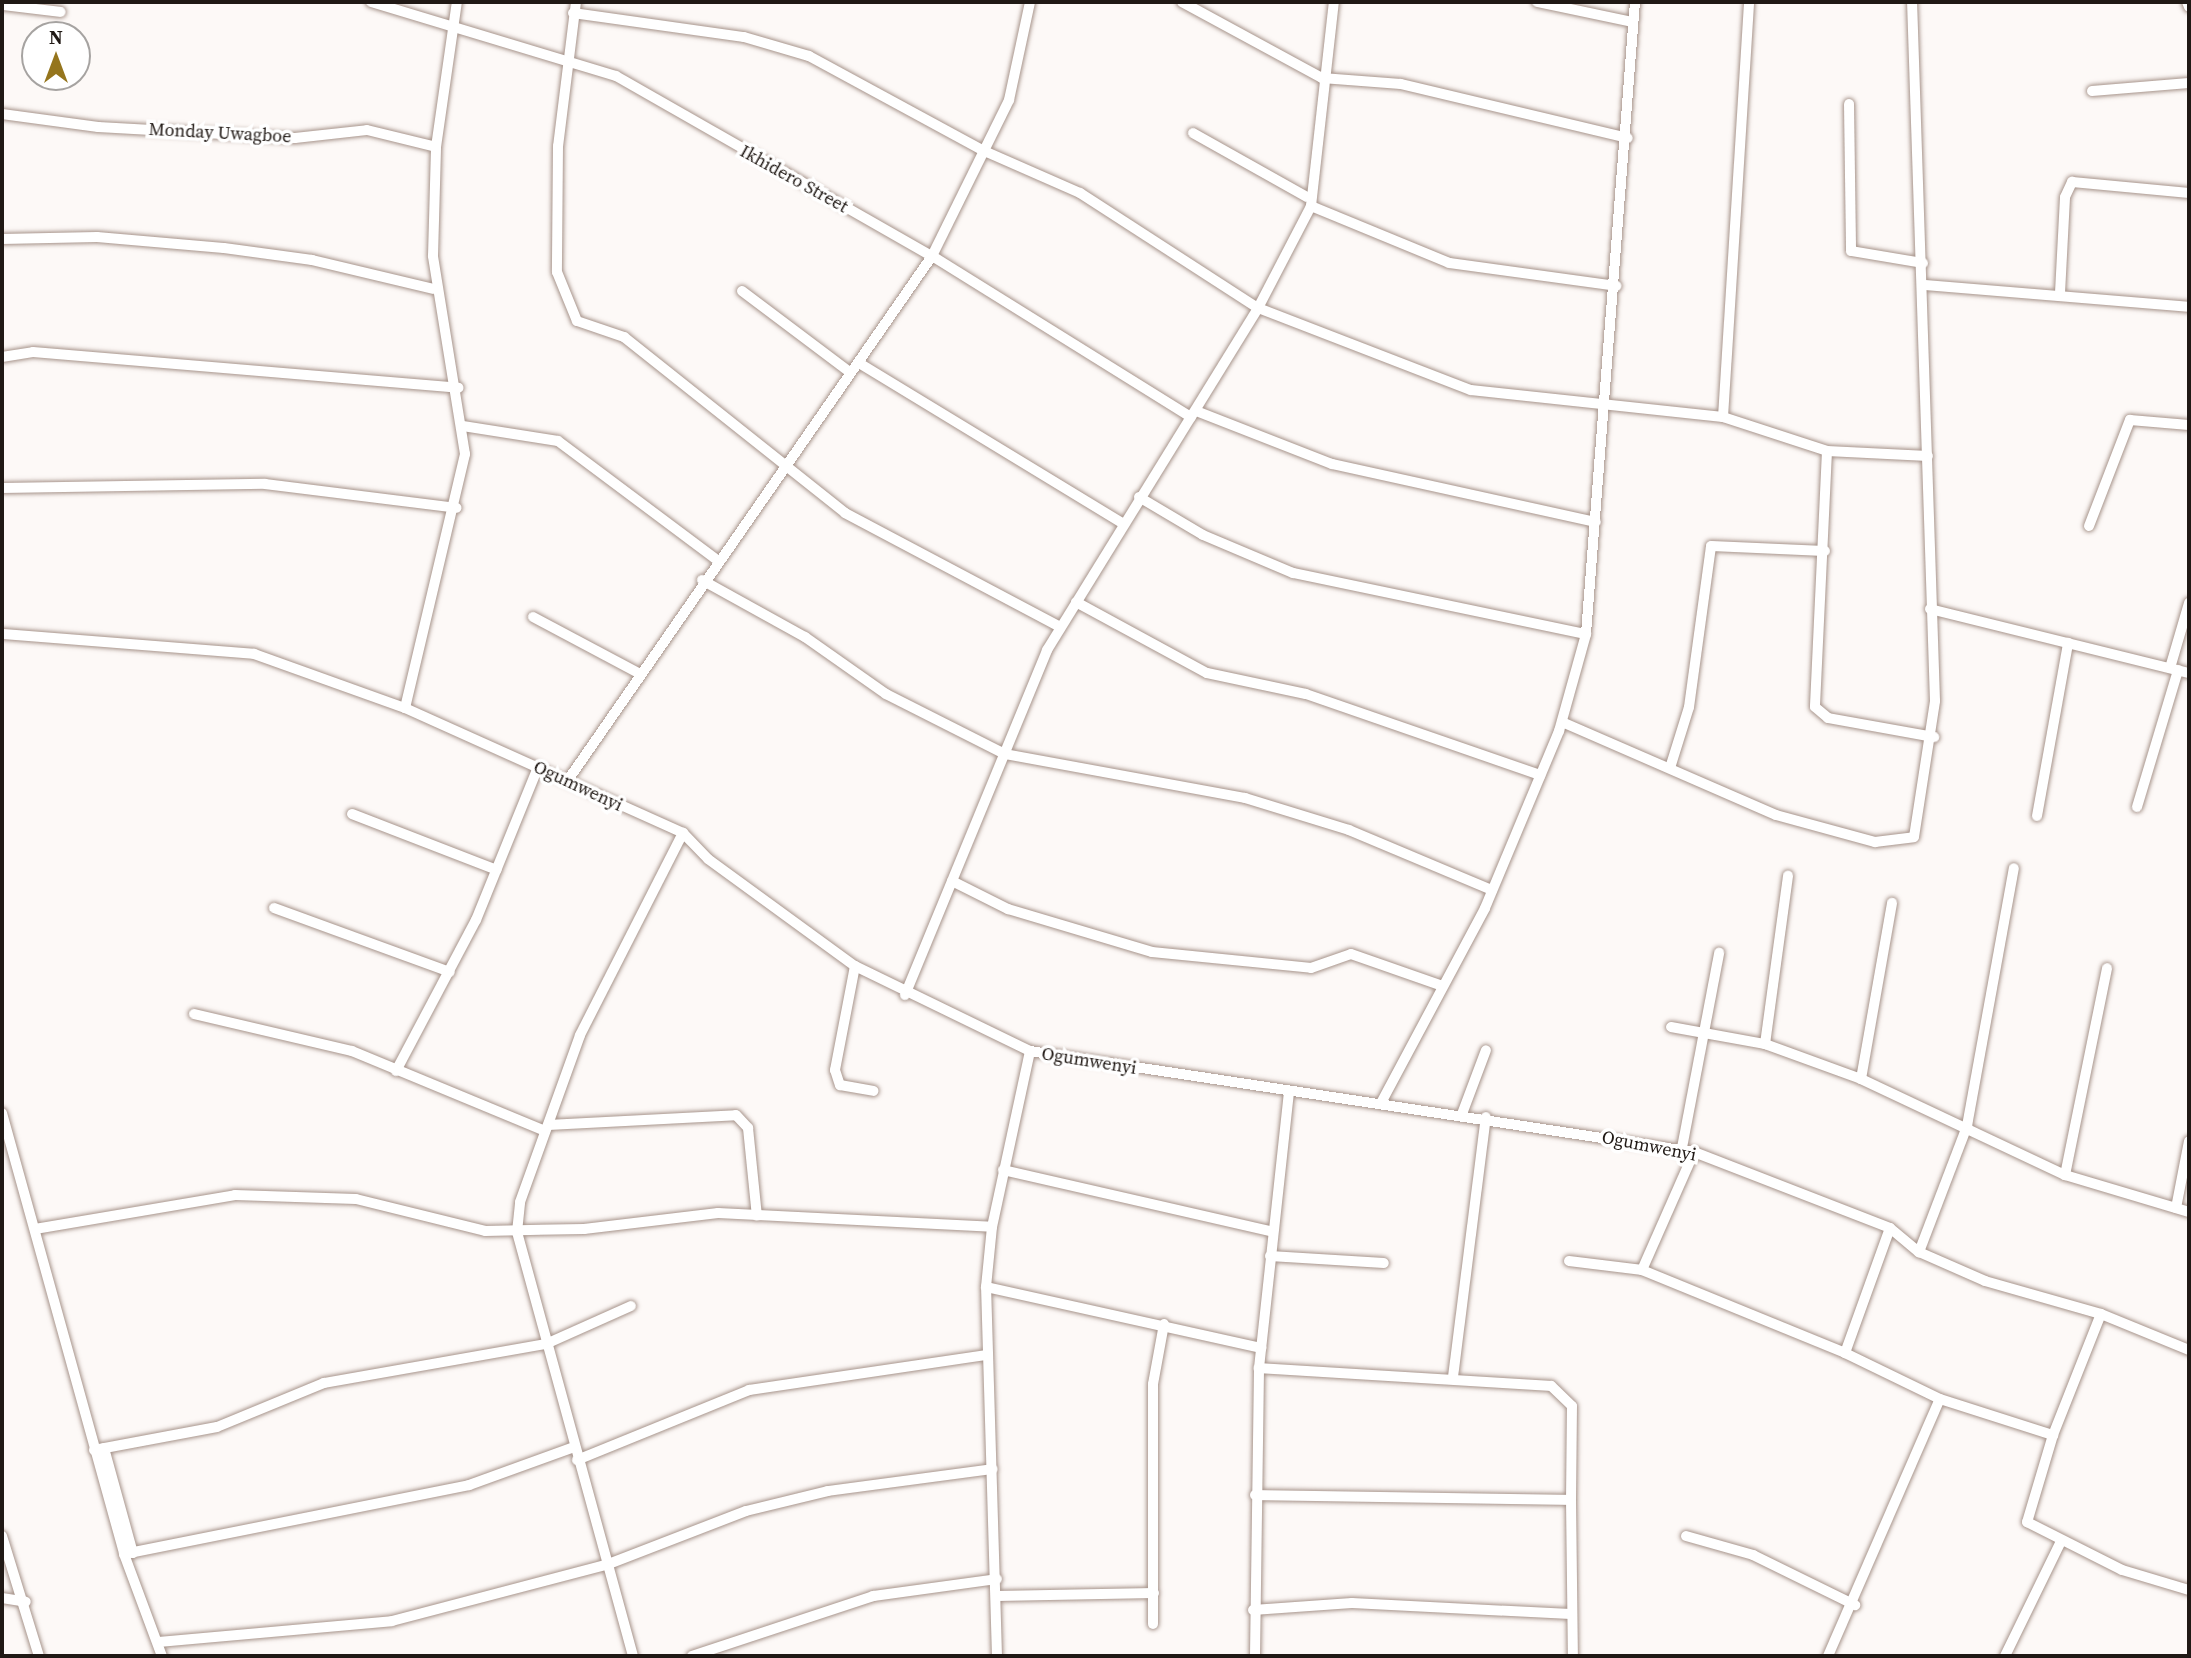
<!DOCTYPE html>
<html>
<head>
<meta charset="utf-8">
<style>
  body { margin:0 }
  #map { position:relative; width:2191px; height:1658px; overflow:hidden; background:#fdf9f7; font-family:"Source Serif 4",serif }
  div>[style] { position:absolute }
  .roads { filter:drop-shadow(0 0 2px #a7948b) drop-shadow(0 0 2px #a7948b) }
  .minor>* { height:10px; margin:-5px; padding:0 5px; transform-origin:5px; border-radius:5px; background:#fff }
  span { translate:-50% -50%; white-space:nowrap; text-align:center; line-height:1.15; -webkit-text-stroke:7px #fff; paint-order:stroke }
  .street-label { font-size:18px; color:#201915 }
  .frame { position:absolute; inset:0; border:4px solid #201915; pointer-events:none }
  .north { position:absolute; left:21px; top:21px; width:70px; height:70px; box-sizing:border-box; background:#fff; border:2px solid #a6a3a1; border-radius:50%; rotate:0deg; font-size:19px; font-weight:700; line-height:28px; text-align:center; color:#201915 }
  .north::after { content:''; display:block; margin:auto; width:24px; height:32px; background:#95751d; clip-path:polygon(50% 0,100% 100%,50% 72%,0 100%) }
</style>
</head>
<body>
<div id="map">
  <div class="roads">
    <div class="minor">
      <i style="left:371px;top:2px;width:256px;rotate:16.8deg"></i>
      <i style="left:616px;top:76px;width:364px;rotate:29.7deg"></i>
      <i style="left:932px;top:256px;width:305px;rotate:31.9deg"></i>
      <i style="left:576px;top:2px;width:145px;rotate:97.1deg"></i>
      <i style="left:558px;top:146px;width:126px;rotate:90.5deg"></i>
      <i style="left:557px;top:272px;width:53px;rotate:67.8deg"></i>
      <i style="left:577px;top:321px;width:50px;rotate:18.8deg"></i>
      <i style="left:624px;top:337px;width:283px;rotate:38.5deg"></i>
      <i style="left:845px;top:513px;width:243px;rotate:27.9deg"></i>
      <i style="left:1182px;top:2px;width:159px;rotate:28.5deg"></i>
      <i style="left:1322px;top:78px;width:79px;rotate:4.3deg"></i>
      <i style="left:1401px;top:84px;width:233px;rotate:13.4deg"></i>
      <i style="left:1537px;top:2px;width:98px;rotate:11.8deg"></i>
      <i style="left:2187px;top:2px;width:5px;rotate:68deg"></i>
      <i style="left:2px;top:5px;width:59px;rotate:6.8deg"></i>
      <i style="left:573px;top:13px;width:173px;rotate:8deg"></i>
      <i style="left:744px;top:37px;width:68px;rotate:16.3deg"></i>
      <i style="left:809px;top:56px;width:197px;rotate:28.5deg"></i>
      <i style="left:982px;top:150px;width:107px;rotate:23.7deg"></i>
      <i style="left:1080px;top:193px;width:212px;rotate:32.9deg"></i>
      <i style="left:1258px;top:308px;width:228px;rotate:21.1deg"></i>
      <i style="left:1471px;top:390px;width:253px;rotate:6.1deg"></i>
      <i style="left:1723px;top:417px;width:109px;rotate:18.1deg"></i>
      <i style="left:1827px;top:451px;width:101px;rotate:2.8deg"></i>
      <i style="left:2092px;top:91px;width:97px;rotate:-4.7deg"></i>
      <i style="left:1849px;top:104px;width:147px;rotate:89.2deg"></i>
      <i style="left:1851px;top:251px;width:73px;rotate:9.5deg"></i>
      <i style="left:2px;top:114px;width:97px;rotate:7.7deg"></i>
      <i style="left:98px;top:127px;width:197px;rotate:3.2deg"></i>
      <i style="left:295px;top:138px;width:72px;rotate:-6.3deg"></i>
      <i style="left:367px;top:130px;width:71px;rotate:13.8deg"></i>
      <i style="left:1193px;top:133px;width:131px;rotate:29.3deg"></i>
      <i style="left:1311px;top:206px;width:149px;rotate:22.4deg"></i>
      <i style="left:1449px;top:263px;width:169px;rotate:7.8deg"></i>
      <i style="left:2px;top:239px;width:95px;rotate:-1.2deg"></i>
      <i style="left:97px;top:237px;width:127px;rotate:5deg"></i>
      <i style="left:224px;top:248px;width:89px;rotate:7.8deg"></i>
      <i style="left:312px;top:260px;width:125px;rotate:13.4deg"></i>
      <i style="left:1924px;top:285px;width:266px;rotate:4.7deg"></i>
      <i style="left:742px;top:291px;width:136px;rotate:37deg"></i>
      <i style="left:2060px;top:293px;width:96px;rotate:-87deg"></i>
      <i style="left:2065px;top:197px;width:17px;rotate:-65deg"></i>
      <i style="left:2072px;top:182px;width:118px;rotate:5.4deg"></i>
      <i style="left:2px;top:357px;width:31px;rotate:-9deg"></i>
      <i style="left:33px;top:352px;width:427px;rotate:4.8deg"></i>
      <i style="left:859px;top:363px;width:306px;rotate:31.3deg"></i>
      <i style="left:1196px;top:411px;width:146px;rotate:21.3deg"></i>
      <i style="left:1332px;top:464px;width:270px;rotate:12.4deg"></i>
      <i style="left:1723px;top:417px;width:416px;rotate:-86.4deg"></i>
      <i style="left:463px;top:426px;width:96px;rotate:9deg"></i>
      <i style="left:558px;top:441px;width:197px;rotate:36.8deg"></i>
      <i style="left:1827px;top:451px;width:256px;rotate:92.7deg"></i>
      <i style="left:1815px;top:707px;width:17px;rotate:40deg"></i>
      <i style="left:1828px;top:718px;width:108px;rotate:10.2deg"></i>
      <i style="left:2px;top:488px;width:263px;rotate:-0.9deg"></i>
      <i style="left:265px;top:484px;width:193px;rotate:7.1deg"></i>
      <i style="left:1139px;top:497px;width:74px;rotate:30.7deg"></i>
      <i style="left:1203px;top:535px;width:98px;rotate:22.9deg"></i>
      <i style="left:1293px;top:573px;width:299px;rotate:11.8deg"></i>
      <i style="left:2089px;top:526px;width:114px;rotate:-68.9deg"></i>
      <i style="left:2130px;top:420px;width:59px;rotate:4.8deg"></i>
      <i style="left:702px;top:580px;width:118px;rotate:29deg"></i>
      <i style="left:805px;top:637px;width:99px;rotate:35.1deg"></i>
      <i style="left:886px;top:694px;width:133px;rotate:26.8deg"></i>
      <i style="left:1005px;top:754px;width:244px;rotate:10.4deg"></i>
      <i style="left:1245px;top:798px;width:109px;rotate:17.1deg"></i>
      <i style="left:1349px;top:830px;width:155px;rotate:22.8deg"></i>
      <i style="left:1076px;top:602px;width:149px;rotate:28.5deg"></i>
      <i style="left:1207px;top:673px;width:101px;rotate:12deg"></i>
      <i style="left:1306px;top:694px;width:248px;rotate:19.1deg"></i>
      <i style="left:1930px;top:609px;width:267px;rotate:13.9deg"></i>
      <i style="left:533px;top:617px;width:121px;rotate:28deg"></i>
      <i style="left:2px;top:634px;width:253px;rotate:4.5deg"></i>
      <i style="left:254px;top:654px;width:160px;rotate:19.7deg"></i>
      <i style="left:405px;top:708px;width:305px;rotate:24.2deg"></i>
      <i style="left:683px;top:833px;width:36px;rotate:46deg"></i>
      <i style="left:708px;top:859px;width:182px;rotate:36.1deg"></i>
      <i style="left:855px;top:966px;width:195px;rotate:25.9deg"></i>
      <i style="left:1030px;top:1051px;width:672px;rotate:8.65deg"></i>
      <i style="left:1694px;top:1152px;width:210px;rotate:21.2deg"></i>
      <i style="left:1890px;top:1228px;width:38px;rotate:40deg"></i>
      <i style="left:1919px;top:1252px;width:72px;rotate:23.7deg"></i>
      <i style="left:1985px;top:1281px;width:121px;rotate:15.9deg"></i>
      <i style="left:2101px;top:1314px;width:95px;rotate:22.2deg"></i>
      <i style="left:2170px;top:668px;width:68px;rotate:-73.7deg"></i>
      <i style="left:405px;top:708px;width:261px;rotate:-76.7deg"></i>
      <i style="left:465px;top:454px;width:201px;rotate:-99.2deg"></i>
      <i style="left:433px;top:256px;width:109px;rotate:-88.4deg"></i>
      <i style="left:436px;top:147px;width:147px;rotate:-81.8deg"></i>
      <i style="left:1562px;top:722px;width:233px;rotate:23.5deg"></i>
      <i style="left:1776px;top:815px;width:103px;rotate:15.3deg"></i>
      <i style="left:1875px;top:842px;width:39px;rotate:-7deg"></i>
      <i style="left:1914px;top:837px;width:138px;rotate:-81.2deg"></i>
      <i style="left:1935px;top:701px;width:699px;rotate:-91.88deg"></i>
      <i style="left:1670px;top:768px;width:64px;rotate:-72.7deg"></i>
      <i style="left:1689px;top:707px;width:162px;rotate:-82.2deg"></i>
      <i style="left:1711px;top:546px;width:114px;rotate:2.5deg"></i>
      <i style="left:568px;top:780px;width:638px;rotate:-55.21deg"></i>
      <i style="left:932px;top:256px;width:174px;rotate:-63.7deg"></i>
      <i style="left:1009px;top:100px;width:100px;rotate:-77.9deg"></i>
      <i style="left:2137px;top:807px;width:143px;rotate:-73.3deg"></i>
      <i style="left:352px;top:814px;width:155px;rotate:21.1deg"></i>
      <i style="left:2037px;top:816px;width:176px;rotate:-79.8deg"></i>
      <i style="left:952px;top:881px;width:63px;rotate:26.6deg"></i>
      <i style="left:1008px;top:909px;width:150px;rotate:16.6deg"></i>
      <i style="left:1152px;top:952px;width:160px;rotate:5.7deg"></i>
      <i style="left:1311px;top:968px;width:42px;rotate:-19.3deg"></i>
      <i style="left:1351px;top:954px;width:94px;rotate:19.2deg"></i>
      <i style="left:274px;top:908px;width:187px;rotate:20deg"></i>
      <i style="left:855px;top:966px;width:106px;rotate:100.9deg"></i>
      <i style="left:835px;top:1070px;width:16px;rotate:72deg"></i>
      <i style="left:840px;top:1085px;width:34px;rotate:10deg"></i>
      <i style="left:905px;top:995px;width:373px;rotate:-67.6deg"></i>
      <i style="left:1047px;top:650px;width:402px;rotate:-58.3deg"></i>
      <i style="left:1258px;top:308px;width:115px;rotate:-62.5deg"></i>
      <i style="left:1311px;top:206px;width:205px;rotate:-83.6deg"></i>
      <i style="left:194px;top:1014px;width:162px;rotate:13.2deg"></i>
      <i style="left:352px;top:1051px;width:209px;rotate:22.5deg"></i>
      <i style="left:1671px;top:1027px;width:96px;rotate:10.3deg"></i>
      <i style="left:1765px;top:1044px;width:102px;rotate:20deg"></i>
      <i style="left:1861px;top:1079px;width:225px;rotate:25.2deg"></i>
      <i style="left:2065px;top:1175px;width:129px;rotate:16.6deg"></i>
      <i style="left:1765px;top:1044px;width:170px;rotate:-82.2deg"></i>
      <i style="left:396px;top:1071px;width:171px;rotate:-62.1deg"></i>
      <i style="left:476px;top:920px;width:165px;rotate:-67.9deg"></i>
      <i style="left:1861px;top:1079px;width:179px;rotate:-80deg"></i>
      <i style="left:1381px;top:1103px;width:221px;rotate:-61.9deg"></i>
      <i style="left:1485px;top:908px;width:192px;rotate:-67.3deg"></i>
      <i style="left:1559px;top:731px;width:101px;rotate:-74.4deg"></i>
      <i style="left:1586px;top:634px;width:634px;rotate:-85.57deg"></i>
      <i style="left:2px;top:1113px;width:458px;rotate:74.5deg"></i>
      <i style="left:124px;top:1554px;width:109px;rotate:69.6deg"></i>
      <i style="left:1462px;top:1114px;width:68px;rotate:-69.4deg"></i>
      <i style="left:548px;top:1125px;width:188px;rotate:-3deg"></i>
      <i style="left:736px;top:1115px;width:18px;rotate:47deg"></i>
      <i style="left:748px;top:1128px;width:88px;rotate:84.2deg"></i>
      <i style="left:1681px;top:1153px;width:204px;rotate:-79.2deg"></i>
      <i style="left:1003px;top:1170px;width:277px;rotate:12.9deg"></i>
      <i style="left:2065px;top:1175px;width:211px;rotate:-78.5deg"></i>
      <i style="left:2176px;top:1208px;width:68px;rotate:-79deg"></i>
      <i style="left:1890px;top:1228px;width:133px;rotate:109.8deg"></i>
      <i style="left:1845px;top:1353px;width:106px;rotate:25.8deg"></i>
      <i style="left:1940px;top:1399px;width:119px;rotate:17.7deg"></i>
      <i style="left:2053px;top:1435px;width:130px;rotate:-68.4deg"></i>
      <i style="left:35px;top:1229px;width:203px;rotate:-9.6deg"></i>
      <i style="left:235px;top:1195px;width:121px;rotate:1.9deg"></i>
      <i style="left:356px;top:1199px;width:133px;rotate:13.9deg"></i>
      <i style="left:485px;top:1231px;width:99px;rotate:-1.2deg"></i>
      <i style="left:584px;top:1229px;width:135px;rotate:-6.8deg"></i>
      <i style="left:718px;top:1213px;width:274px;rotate:2.9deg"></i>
      <i style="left:1919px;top:1252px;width:135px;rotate:-69.1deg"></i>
      <i style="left:1967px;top:1126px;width:262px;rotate:-79.7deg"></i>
      <i style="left:1270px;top:1256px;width:114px;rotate:3.5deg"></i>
      <i style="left:1569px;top:1261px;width:74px;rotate:7deg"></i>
      <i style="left:1642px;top:1270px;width:129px;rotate:-66.2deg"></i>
      <i style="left:1642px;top:1270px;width:219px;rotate:22.2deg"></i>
      <i style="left:986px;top:1287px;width:282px;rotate:12.5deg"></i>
      <i style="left:1453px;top:1377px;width:262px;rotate:-82.8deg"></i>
      <i style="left:2053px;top:1435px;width:91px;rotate:106.6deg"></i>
      <i style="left:2027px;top:1522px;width:106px;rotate:26.8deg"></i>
      <i style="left:2122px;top:1570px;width:70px;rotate:16.6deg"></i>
      <i style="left:104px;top:1448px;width:109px;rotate:74.6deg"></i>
      <i style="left:94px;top:1450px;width:125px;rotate:-10.6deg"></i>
      <i style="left:217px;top:1427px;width:116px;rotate:-22.4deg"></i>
      <i style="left:324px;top:1383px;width:225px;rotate:-10deg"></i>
      <i style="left:546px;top:1344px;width:93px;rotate:-24.1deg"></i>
      <i style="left:577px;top:1460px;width:186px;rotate:-22.1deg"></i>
      <i style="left:749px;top:1390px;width:239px;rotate:-8.4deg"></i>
      <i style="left:1255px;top:1495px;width:316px;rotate:0.9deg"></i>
      <i style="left:1571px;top:1500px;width:94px;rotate:-89.4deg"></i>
      <i style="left:1572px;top:1406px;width:29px;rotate:-136deg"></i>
      <i style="left:1551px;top:1386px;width:293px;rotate:-176.5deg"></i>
      <i style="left:1571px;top:1500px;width:156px;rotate:89.3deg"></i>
      <i style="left:2px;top:1536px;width:126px;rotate:72.9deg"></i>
      <i style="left:1686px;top:1536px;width:70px;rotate:15.8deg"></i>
      <i style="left:1753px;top:1555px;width:114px;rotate:26.1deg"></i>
      <i style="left:124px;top:1554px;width:352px;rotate:-11.3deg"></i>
      <i style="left:469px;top:1485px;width:112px;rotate:-19.9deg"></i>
      <i style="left:997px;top:1596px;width:157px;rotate:-1.1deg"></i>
      <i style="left:2px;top:1598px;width:24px;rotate:9deg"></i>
      <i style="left:1253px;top:1610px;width:99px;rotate:-4deg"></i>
      <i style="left:1352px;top:1603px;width:219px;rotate:2.9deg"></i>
      <i style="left:1153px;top:1624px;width:240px;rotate:-90deg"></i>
      <i style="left:1153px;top:1384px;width:61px;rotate:-79.6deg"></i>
      <i style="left:158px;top:1642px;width:235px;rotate:-5.1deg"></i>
      <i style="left:392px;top:1621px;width:221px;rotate:-14.7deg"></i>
      <i style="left:606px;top:1565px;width:150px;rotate:-21.1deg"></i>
      <i style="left:746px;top:1511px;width:84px;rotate:-13.7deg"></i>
      <i style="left:828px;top:1491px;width:166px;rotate:-7.6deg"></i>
      <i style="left:633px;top:1656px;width:440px;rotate:-105.3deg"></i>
      <i style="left:517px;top:1232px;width:30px;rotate:-84deg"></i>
      <i style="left:520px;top:1202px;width:177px;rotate:-70.2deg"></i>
      <i style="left:580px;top:1035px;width:227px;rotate:-63deg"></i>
      <i style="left:692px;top:1656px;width:191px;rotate:-18.3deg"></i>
      <i style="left:873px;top:1596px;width:125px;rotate:-7.8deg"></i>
      <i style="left:997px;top:1656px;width:369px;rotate:-91.7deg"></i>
      <i style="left:986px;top:1287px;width:60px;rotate:-84.3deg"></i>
      <i style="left:992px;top:1227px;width:180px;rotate:-77.8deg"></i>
      <i style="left:1255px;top:1656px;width:288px;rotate:-89.2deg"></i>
      <i style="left:1259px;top:1368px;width:279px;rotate:-83.8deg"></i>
      <i style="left:1828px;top:1656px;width:280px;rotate:-66.5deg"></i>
      <i style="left:2005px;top:1656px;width:128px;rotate:-64deg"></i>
    </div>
  </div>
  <div class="street-label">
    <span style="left:220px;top:133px;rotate:3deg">Monday Uwagboe</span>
    <span style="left:794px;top:179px;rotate:29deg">Ikhidero Street</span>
    <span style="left:578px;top:786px;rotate:25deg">Ogumwenyi</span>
    <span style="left:1089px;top:1061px;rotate:9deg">Ogumwenyi</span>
    <span style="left:1649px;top:1146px;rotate:11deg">Ogumwenyi</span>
  </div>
  <div class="frame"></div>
  <div class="north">N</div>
</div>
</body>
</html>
